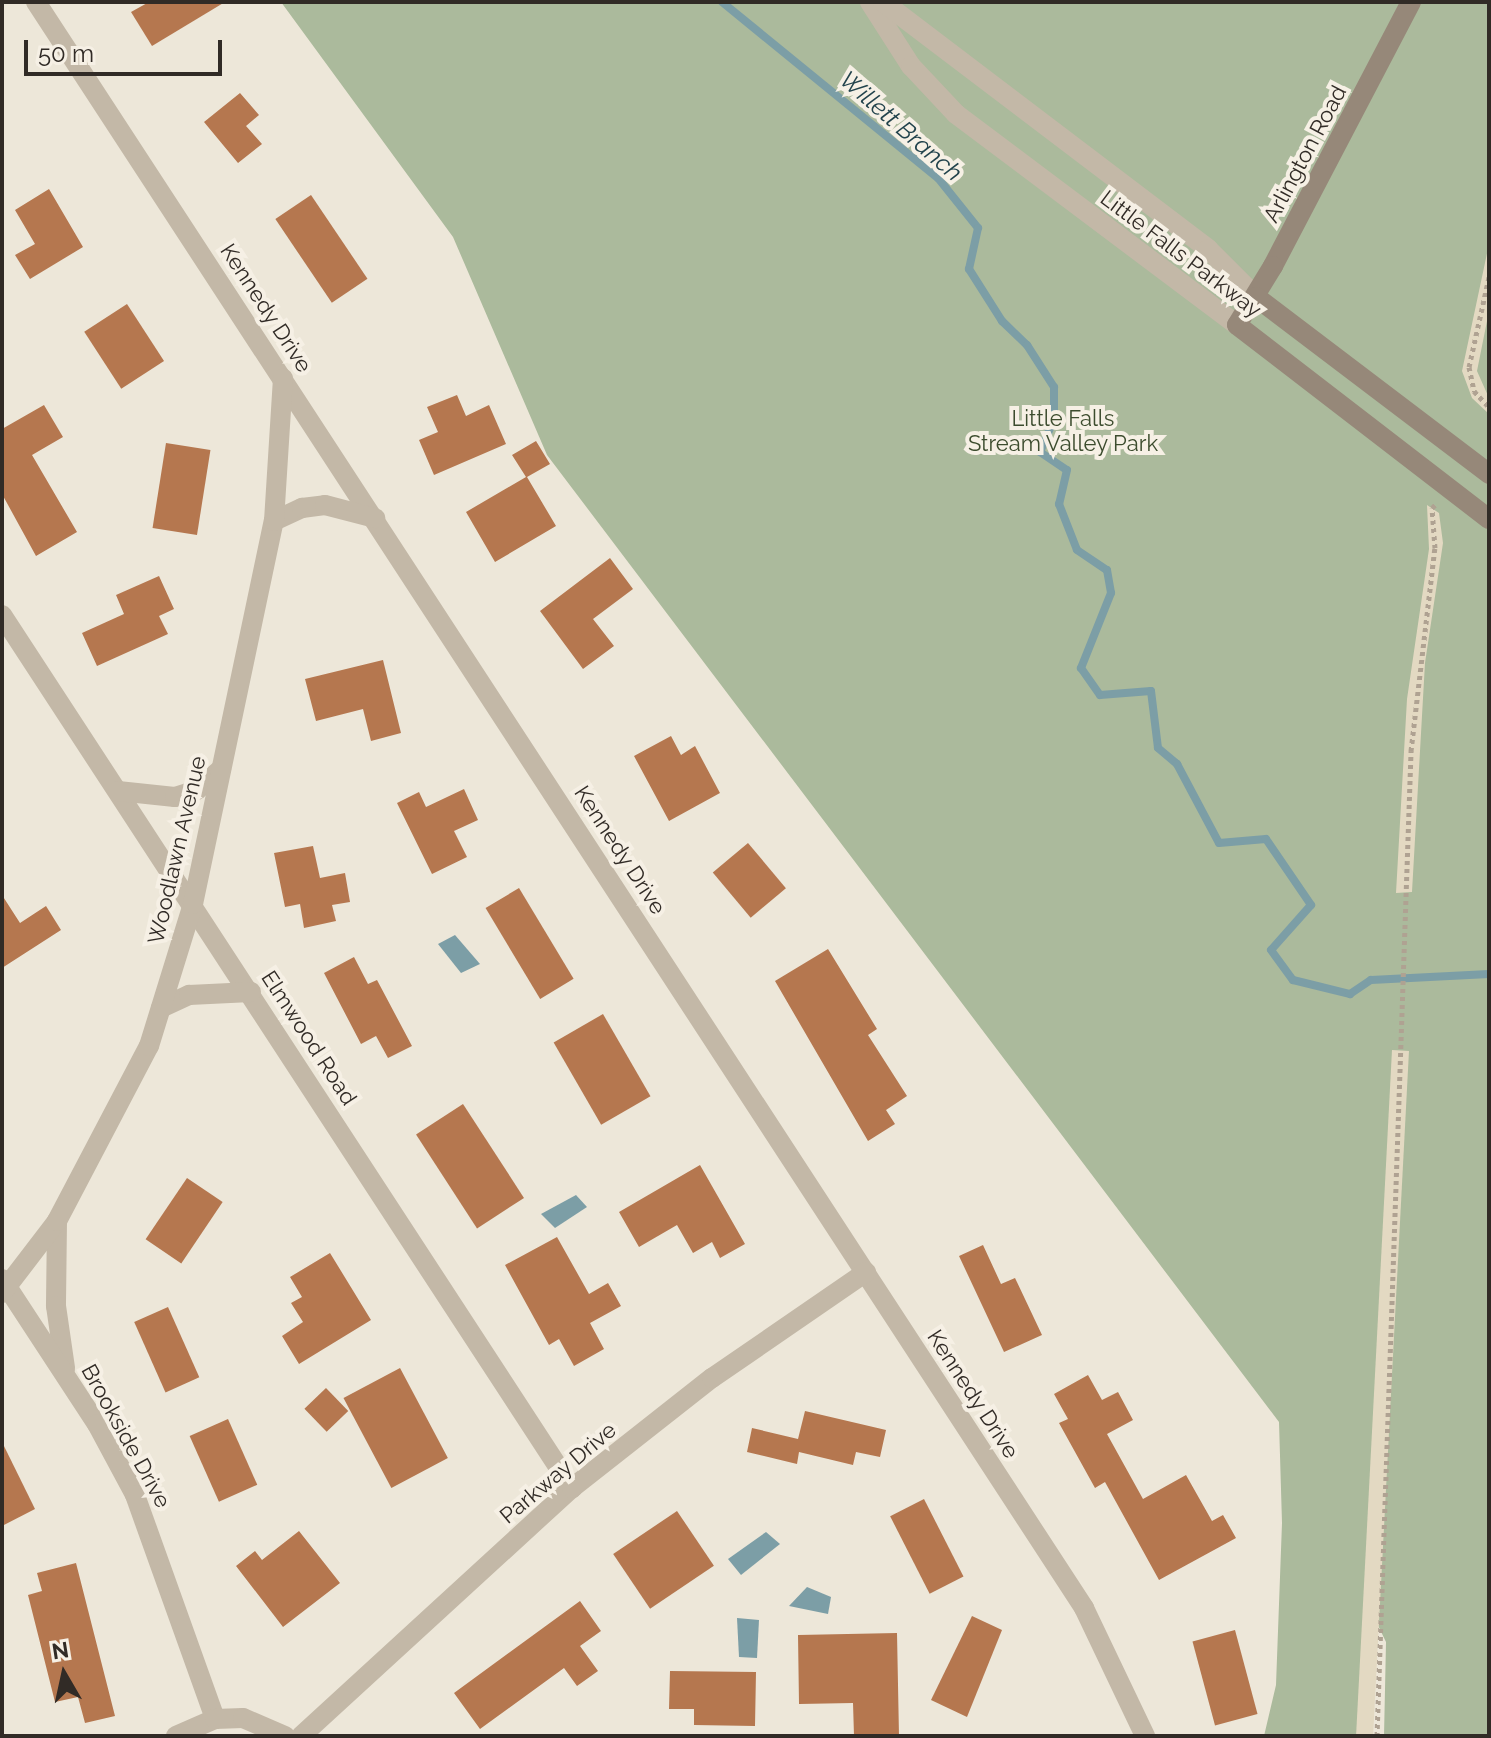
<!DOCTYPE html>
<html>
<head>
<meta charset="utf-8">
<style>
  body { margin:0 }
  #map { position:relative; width:1491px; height:1738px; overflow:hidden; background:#ede7d9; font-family:Raleway,sans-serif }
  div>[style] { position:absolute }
  .green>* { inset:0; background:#abba9c }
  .plaza>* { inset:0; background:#e3d9c2; transform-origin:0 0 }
  .water>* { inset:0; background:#7c9ea6 }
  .stream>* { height:8px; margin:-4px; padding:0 4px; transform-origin:4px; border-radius:4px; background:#7c9ea6 }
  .building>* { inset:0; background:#b5774f; transform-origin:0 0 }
  .path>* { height:5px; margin-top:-2.5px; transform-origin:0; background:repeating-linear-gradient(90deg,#afa292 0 4px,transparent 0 8px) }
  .minor>* { height:20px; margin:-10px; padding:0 10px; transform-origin:10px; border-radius:10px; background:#c3b8a7 }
  .tertiary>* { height:20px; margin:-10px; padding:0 10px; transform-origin:10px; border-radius:10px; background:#c3b8a7 }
  .secondary>* { height:20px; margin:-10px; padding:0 10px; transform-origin:10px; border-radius:10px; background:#968879 }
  span { translate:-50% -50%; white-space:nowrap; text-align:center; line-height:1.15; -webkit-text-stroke:8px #f6f0e5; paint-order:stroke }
  .street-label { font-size:22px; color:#312b26 }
  .park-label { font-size:22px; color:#3c4c2e }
  .water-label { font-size:24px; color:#22434c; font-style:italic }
  .frame { position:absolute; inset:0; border:4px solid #312b26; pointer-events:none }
  .north { position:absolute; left:24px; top:1634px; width:80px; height:80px; -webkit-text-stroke:6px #f6f0e5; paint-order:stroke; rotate:351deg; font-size:22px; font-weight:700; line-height:32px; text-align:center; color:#312b26 }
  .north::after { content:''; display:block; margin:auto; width:28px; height:36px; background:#312b26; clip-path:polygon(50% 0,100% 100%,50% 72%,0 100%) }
  .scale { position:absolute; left:24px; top:40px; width:198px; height:36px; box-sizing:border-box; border:4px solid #312b26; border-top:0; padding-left:10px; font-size:24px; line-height:28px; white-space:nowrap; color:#312b26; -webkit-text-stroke:6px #f6f0e5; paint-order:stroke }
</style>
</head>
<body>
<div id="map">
  <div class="green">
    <i style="clip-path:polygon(281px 2px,1489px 2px,1489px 1736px,1384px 1736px,1386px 1642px,1373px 1615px,1367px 1736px,1264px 1736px,1276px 1685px,1282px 1523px,1279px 1422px,547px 455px,453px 237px)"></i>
  </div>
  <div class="plaza">
    <i style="clip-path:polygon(1489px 244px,1489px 311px,1477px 371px,1489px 398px,1489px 414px,1472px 398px,1462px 371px)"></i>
    <i style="clip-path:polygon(1427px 505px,1439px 513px,1443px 543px,1425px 663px,1412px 892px,1396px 893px,1407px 699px,1429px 549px)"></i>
    <i style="left:1392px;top:1050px;width:17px;height:686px;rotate:3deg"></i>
  </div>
  <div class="water">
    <i style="clip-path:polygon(455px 935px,480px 964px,461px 973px,438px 944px)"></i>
    <i style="clip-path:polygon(576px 1195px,587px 1207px,555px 1228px,541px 1214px)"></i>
    <i style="clip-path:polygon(766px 1532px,780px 1544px,741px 1575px,728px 1559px)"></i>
    <i style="clip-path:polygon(807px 1587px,831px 1597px,828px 1614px,789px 1606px)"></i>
    <i style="clip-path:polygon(737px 1618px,759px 1620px,757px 1658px,739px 1657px)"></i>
  </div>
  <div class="stream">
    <i style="left:722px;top:2px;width:279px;rotate:39.2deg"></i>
    <i style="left:938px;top:178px;width:64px;rotate:51.3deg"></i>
    <i style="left:978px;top:228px;width:42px;rotate:102.4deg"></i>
    <i style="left:969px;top:269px;width:62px;rotate:57.6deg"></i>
    <i style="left:1002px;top:321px;width:35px;rotate:44deg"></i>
    <i style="left:1027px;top:345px;width:50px;rotate:57.3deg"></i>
    <i style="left:1054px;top:387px;width:32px;rotate:90deg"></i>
    <i style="left:1054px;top:419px;width:36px;rotate:113deg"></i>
    <i style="left:1040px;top:452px;width:32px;rotate:34deg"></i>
    <i style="left:1067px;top:470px;width:35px;rotate:103deg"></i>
    <i style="left:1059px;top:504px;width:49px;rotate:68.6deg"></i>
    <i style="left:1077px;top:550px;width:36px;rotate:34deg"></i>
    <i style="left:1107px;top:570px;width:23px;rotate:80deg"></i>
    <i style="left:1111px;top:593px;width:81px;rotate:111.8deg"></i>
    <i style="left:1081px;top:668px;width:33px;rotate:55deg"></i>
    <i style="left:1100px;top:695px;width:51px;rotate:-4.5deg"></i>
    <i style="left:1151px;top:691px;width:57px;rotate:83deg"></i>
    <i style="left:1158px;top:748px;width:25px;rotate:40deg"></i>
    <i style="left:1177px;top:764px;width:89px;rotate:62deg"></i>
    <i style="left:1219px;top:843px;width:47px;rotate:-4.9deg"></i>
    <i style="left:1266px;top:839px;width:80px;rotate:55.7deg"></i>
    <i style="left:1311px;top:905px;width:60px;rotate:131.6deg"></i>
    <i style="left:1271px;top:950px;width:37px;rotate:54deg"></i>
    <i style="left:1293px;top:980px;width:59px;rotate:13.8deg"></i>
    <i style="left:1350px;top:994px;width:25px;rotate:-34deg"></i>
    <i style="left:1371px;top:980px;width:118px;rotate:-2.9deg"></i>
  </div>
  <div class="building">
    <i style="clip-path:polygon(149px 2px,225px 2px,152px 46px,131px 12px)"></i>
    <i style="clip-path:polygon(240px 93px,259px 115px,246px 126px,262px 144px,238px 163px,204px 122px)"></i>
    <i style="clip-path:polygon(49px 189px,83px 247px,30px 279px,15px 255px,35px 244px,15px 210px)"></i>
    <i style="left:311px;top:195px;width:101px;height:43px;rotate:56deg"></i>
    <i style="left:127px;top:304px;width:68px;height:51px;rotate:57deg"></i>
    <i style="clip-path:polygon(457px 395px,466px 416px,489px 405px,506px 444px,434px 475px,419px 440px,438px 432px,427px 407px)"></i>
    <i style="clip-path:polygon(44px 405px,63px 437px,32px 455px,77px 532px,36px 556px,2px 494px,2px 429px)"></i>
    <i style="clip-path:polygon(536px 441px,550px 464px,527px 477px,556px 526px,495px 562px,466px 512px,526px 477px,512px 455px)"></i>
    <i style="left:166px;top:443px;width:45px;height:86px;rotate:9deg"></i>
    <i style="clip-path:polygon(610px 558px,633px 589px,593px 619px,614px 646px,583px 669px,540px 611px)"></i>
    <i style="clip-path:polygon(159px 576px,174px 609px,159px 616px,168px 634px,97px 666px,82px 633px,124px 614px,116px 595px)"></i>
    <i style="clip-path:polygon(383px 660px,401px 733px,371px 741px,363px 709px,316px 721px,305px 679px)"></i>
    <i style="clip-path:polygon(671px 736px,681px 755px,695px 746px,720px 793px,669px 821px,634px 756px)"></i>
    <i style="clip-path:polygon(464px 789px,478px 820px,454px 831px,467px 857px,432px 874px,397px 803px,419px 792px,426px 807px)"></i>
    <i style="left:748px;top:843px;width:59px;height:46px;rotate:50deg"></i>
    <i style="clip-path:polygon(313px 846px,320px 878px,345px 873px,350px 902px,332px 905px,336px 921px,304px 928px,300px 904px,285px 907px,274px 853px)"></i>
    <i style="left:519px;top:888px;width:106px;height:39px;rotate:59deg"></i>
    <i style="clip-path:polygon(2px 895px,20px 923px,46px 906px,61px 930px,2px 968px)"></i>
    <i style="clip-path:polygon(828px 949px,877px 1029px,868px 1035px,907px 1096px,886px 1110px,895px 1124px,868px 1141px,775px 981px)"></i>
    <i style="clip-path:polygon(354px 957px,368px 984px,377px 980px,412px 1046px,388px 1058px,376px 1036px,361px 1044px,324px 973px)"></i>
    <i style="left:603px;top:1014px;width:95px;height:57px;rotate:60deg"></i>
    <i style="left:463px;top:1104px;width:112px;height:56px;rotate:57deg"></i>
    <i style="clip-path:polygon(700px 1165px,745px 1244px,720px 1258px,712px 1242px,693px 1253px,677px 1225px,639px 1247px,619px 1212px)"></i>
    <i style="left:187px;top:1178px;width:43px;height:74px;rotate:34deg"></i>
    <i style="clip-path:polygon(557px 1237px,589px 1294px,608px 1283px,621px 1306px,590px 1323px,604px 1349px,574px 1366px,559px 1339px,549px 1345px,505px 1265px)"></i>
    <i style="clip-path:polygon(983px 1245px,1001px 1284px,1015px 1278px,1042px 1335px,1004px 1352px,959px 1256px)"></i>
    <i style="clip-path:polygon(330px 1253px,371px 1320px,299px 1364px,282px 1336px,303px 1322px,291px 1303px,302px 1297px,290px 1277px)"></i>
    <i style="left:168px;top:1307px;width:77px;height:37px;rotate:66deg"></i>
    <i style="left:400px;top:1368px;width:102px;height:64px;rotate:62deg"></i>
    <i style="clip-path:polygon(1088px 1375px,1102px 1400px,1118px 1392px,1133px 1420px,1107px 1434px,1143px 1499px,1186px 1475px,1212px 1521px,1223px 1515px,1236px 1538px,1159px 1580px,1105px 1482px,1095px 1488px,1059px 1423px,1068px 1419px,1054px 1394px)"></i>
    <i style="left:326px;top:1388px;width:32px;height:30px;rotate:46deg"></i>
    <i style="clip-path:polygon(805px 1411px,886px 1430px,880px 1457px,856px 1452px,853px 1465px,799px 1452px,797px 1464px,747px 1452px,752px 1428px,798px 1439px)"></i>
    <i style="left:228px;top:1419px;width:72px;height:42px;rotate:66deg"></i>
    <i style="clip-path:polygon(2px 1442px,35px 1509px,2px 1526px)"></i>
    <i style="left:924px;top:1499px;width:87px;height:38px;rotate:63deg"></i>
    <i style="left:677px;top:1511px;width:66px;height:77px;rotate:56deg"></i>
    <i style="clip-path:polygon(299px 1531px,340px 1583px,283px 1627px,236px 1566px,255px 1551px,262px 1560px)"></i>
    <i style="clip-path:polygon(76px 1563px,115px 1716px,85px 1723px,78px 1697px,55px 1702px,28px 1595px,42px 1591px,37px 1573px)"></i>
    <i style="clip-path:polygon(580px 1601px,601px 1631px,580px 1646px,598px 1671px,577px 1686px,564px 1668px,480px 1729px,454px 1693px)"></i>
    <i style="clip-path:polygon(972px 1616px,1002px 1630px,967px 1717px,931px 1700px)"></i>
    <i style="left:1235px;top:1630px;width:87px;height:44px;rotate:75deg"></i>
    <i style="clip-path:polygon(897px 1633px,899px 1736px,854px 1736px,853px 1703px,799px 1704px,798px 1635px)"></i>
    <i style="clip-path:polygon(670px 1671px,756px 1672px,755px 1726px,694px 1725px,694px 1709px,669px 1709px)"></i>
  </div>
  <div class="path">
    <i style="left:1489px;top:277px;width:92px;rotate:102.5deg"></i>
    <i style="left:1469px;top:367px;width:25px;rotate:78deg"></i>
    <i style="left:1474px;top:391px;width:22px;rotate:47deg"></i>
    <i style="left:1377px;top:1736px;width:986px;rotate:-88.02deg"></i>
    <i style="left:1411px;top:751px;width:204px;rotate:-83.3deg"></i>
    <i style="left:1435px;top:548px;width:40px;rotate:-94.3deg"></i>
    <i style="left:1432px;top:508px;width:7px;rotate:-45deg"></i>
  </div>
  <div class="minor">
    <i style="left:36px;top:2px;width:1918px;rotate:56.87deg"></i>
    <i style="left:1084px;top:1608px;width:142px;rotate:64.5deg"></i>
    <i style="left:274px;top:521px;width:31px;rotate:-25deg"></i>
    <i style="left:302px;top:508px;width:23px;rotate:-7deg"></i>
    <i style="left:325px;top:505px;width:52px;rotate:14.6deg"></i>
    <i style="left:2px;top:615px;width:1043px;rotate:56.86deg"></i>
    <i style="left:118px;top:791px;width:57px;rotate:6deg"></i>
    <i style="left:175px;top:797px;width:23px;rotate:-18deg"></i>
    <i style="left:197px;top:790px;width:32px;rotate:-41deg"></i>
    <i style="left:161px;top:1008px;width:31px;rotate:-25deg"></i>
    <i style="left:189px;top:995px;width:62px;rotate:-2.8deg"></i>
    <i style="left:57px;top:1221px;width:85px;rotate:90.7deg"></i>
    <i style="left:56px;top:1306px;width:63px;rotate:81.7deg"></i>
    <i style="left:2px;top:1279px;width:173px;rotate:56.8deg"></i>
    <i style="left:97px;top:1424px;width:81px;rotate:61.8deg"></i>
    <i style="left:135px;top:1495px;width:238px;rotate:70.3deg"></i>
    <i style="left:2px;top:1293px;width:91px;rotate:-52.6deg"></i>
    <i style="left:57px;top:1221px;width:198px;rotate:-62.3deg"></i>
    <i style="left:149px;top:1046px;width:149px;rotate:-72.8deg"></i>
    <i style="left:193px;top:904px;width:391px;rotate:-78.1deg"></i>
    <i style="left:274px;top:521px;width:143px;rotate:-86.4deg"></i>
    <i style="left:176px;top:1736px;width:43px;rotate:-23.6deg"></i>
    <i style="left:215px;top:1719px;width:28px;rotate:-2deg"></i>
    <i style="left:243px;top:1718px;width:46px;rotate:23.2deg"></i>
    <i style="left:301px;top:1736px;width:367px;rotate:-42.5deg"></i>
    <i style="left:572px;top:1488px;width:178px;rotate:-38.2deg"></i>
    <i style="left:712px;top:1378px;width:187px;rotate:-34.5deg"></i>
  </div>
  <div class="tertiary">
    <i style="left:870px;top:2px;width:76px;rotate:57.4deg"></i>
    <i style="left:911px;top:66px;width:66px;rotate:46.8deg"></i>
    <i style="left:956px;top:114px;width:351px;rotate:36.9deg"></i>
    <i style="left:883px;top:2px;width:408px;rotate:37.2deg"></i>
    <i style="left:1208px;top:249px;width:68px;rotate:45deg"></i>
  </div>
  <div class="secondary">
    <i style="left:1411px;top:2px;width:298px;rotate:117.6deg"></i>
    <i style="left:1273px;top:266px;width:69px;rotate:121.4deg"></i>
    <i style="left:1237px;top:325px;width:318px;rotate:37.6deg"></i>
    <i style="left:1256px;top:297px;width:293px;rotate:37.2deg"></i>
  </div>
  <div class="street-label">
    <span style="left:1305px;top:154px;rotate:-62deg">Arlington Road</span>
    <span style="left:1181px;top:254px;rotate:37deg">Little Falls Parkway</span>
    <span style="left:266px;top:308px;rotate:57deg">Kennedy Drive</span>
    <span style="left:177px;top:850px;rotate:-77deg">Woodlawn Avenue</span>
    <span style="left:620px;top:850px;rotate:57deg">Kennedy Drive</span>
    <span style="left:309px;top:1038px;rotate:57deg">Elmwood Road</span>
    <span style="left:973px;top:1394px;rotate:57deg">Kennedy Drive</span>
    <span style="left:126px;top:1436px;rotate:61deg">Brookside Drive</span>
    <span style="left:558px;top:1473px;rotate:-40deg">Parkway Drive</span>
  </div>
  <div class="park-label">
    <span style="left:1063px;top:431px">Little Falls<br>Stream Valley Park</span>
  </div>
  <div class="water-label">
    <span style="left:901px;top:126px;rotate:41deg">Willett Branch</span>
  </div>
  <div class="frame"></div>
  <div class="north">N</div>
  <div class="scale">50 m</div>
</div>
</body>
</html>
